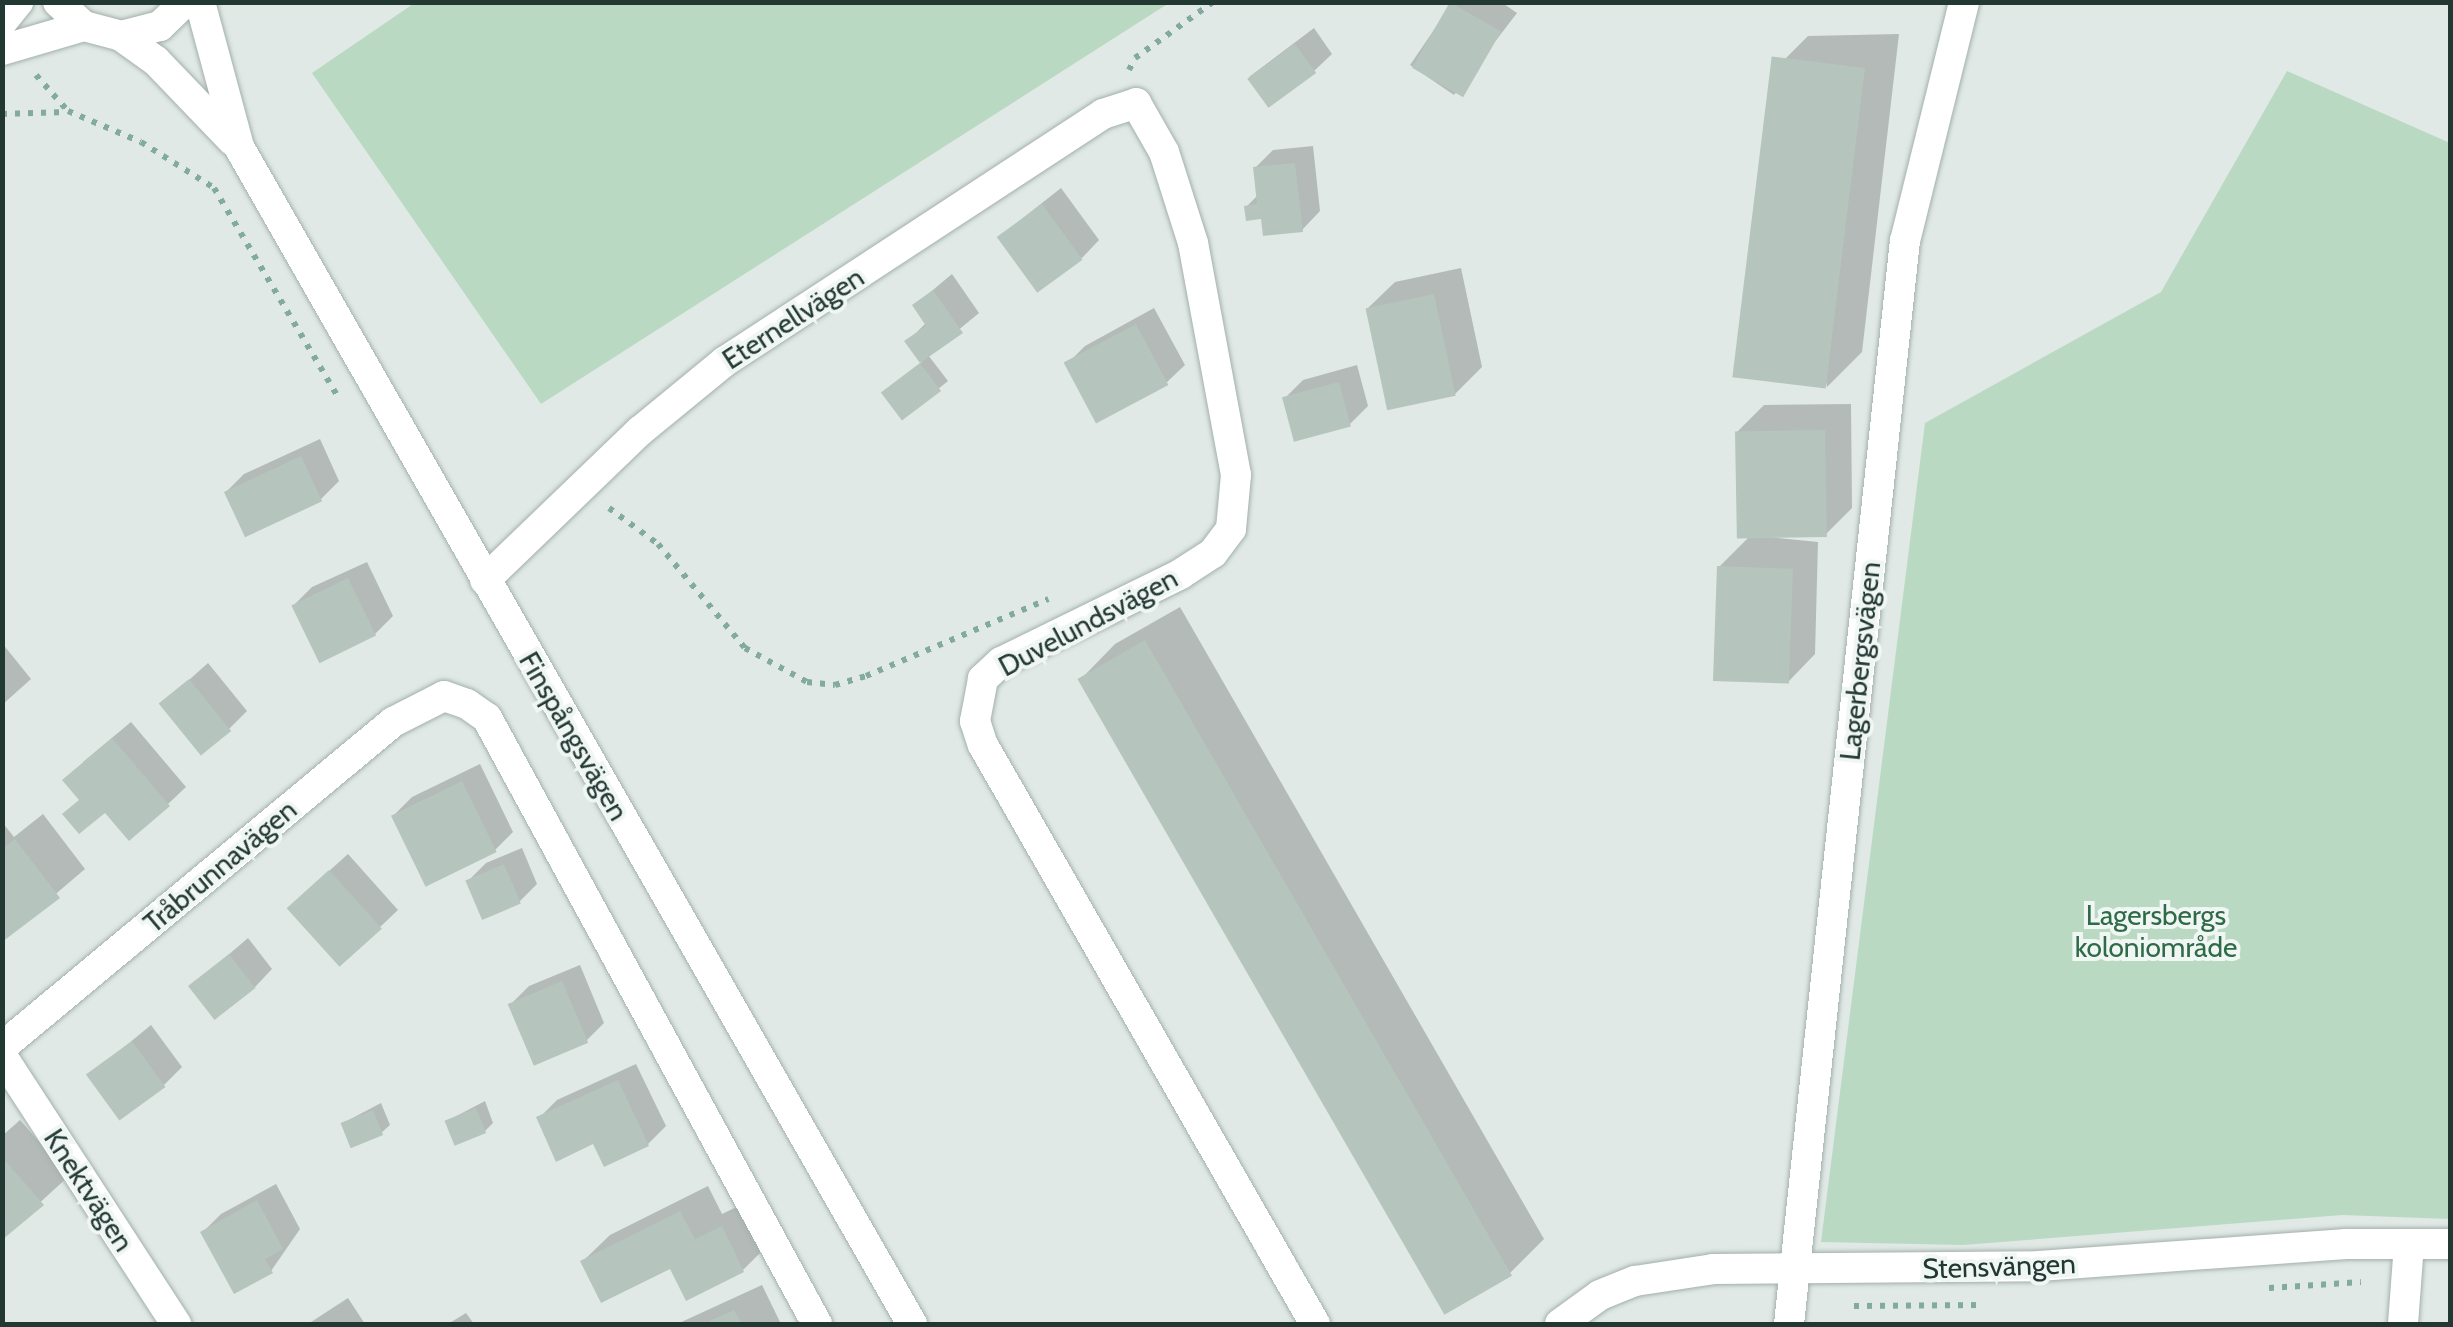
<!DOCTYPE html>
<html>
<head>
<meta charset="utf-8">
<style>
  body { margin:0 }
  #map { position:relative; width:2453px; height:1327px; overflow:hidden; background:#e0e9e5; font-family:Cabin,sans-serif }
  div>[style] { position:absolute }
  .green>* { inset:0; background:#bad9c3 }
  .shadow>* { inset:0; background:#0003 }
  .building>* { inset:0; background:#b6c4be; transform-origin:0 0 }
  .path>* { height:6px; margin-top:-3px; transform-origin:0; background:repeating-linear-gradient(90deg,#83aa9f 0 5px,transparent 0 13px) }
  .roads { filter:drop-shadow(0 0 2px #a3b0ac) drop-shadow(0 0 2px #a3b0ac) }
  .minor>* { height:30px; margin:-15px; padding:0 15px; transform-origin:15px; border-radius:15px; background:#fff }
  .secondary>* { height:30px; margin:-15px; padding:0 15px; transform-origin:15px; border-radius:15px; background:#fff }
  span { translate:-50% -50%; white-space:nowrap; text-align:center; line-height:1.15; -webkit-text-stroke:8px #f0f6f3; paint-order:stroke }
  .street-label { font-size:28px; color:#223833 }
  .park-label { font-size:28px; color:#306b48 }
  .frame { position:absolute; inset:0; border:5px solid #223833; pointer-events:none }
</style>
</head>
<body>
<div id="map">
  <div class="green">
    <i style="clip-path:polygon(416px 2px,1169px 2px,1169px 3px,541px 404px,312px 73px)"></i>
    <i style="clip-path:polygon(2287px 71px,2450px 143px,2450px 1219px,2342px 1215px,1963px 1245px,1821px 1242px,1925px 423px,2161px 292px)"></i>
  </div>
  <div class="shadow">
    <i style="clip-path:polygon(1453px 2px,1501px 2px,1517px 13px,1454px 95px,1410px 65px)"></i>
    <i style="clip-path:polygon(1314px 28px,1332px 54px,1314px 71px,1249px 77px)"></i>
    <i style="clip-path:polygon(1899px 34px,1862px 352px,1827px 387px,1773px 71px,1808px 36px)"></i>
    <i style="clip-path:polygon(1313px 146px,1320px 211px,1302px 230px,1247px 206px,1258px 195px,1255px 168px,1273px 150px)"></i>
    <i style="clip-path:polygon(1061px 188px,1099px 240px,1082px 258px,999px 237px)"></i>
    <i style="clip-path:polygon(1461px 268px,1482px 367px,1455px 394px,1368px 308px,1395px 282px)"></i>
    <i style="clip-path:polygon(952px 274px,979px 313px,928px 355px,948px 381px,903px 417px,893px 384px,922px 362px,908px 341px,927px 322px,915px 305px)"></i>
    <i style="clip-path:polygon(1154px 308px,1185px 365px,1167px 382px,1067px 364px,1085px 346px)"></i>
    <i style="clip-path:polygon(1357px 365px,1368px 406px,1350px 424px,1285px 398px,1303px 380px)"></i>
    <i style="clip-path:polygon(1851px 404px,1852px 508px,1825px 535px,1757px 536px,1818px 542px,1815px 654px,1789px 681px,1719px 567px,1750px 536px,1737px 432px,1764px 405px)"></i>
    <i style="clip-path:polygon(320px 439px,339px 481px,321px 499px,226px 492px,244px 474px)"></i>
    <i style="clip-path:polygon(367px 562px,393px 616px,375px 634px,294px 605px,312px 587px)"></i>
    <i style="clip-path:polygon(1180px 607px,1544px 1239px,1509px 1274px,1081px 679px,1115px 644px)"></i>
    <i style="clip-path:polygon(2px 643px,31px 679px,2px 705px)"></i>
    <i style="clip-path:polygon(208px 663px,247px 711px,229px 729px,162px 704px)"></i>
    <i style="clip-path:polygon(131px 722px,186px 787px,168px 804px,105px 809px,81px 799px,83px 762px)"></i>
    <i style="clip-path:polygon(480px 764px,513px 832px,495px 850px,394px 815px,412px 797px)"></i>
    <i style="clip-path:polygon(43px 814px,85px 869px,4px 938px,2px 822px,14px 837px)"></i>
    <i style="clip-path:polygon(522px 848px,537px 884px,519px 902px,468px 881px,486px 863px)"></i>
    <i style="clip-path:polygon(348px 854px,398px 910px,380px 927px,308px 890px)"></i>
    <i style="clip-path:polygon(248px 938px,272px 969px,255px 987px,192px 986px)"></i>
    <i style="clip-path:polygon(580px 965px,604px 1023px,586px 1041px,511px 1004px,529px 986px)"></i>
    <i style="clip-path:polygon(151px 1025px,182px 1067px,164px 1085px,89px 1076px)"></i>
    <i style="clip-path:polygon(636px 1064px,666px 1126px,648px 1144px,595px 1141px,539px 1118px,557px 1100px)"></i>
    <i style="clip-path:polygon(485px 1101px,493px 1123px,485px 1131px,447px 1121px)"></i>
    <i style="clip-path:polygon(381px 1103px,390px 1125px,381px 1133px,343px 1123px)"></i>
    <i style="clip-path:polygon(20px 1120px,69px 1176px,2px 1237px,2px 1136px)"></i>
    <i style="clip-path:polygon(276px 1184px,300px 1229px,271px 1271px,203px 1232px,221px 1214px)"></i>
    <i style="clip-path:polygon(708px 1186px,722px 1214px,749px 1201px,770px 1243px,743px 1270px,583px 1261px,610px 1235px)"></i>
    <i style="clip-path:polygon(762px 1285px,781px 1324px,677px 1324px)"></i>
    <i style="clip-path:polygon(348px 1298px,365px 1324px,308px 1324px)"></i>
    <i style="clip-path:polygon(466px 1313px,474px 1324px,448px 1324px)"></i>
  </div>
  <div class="building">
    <i style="left:1450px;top:2px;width:59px;height:76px;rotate:30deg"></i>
    <i style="left:1295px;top:44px;width:36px;height:59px;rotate:54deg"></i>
    <i style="left:1865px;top:68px;width:323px;height:94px;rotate:97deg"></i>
    <i style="clip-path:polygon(1295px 163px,1303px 232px,1263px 236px,1261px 219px,1246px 221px,1244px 206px,1257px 204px,1253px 167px)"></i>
    <i style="left:1042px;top:204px;width:69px;height:56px;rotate:54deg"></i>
    <i style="clip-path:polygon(933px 290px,963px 333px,920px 363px,904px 341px,926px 326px,912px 305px)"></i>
    <i style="left:1434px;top:294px;width:104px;height:70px;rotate:78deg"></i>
    <i style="left:1136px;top:324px;width:69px;height:82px;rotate:62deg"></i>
    <i style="left:920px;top:363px;width:35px;height:49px;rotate:53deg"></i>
    <i style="left:1339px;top:382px;width:46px;height:59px;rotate:75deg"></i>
    <i style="left:1825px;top:430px;width:107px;height:90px;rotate:89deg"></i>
    <i style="left:301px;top:456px;width:50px;height:85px;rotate:65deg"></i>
    <i style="left:1717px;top:566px;width:76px;height:115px;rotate:2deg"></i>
    <i style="left:348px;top:578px;width:64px;height:63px;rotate:64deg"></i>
    <i style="left:1145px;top:640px;width:734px;height:78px;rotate:60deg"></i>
    <i style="left:189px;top:679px;width:67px;height:39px;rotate:51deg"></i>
    <i style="clip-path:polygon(112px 738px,170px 806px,129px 841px,105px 813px,79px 834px,62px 814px,79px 800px,62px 780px)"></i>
    <i style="left:462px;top:781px;width:79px;height:79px;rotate:64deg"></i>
    <i style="clip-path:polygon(15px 839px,60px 898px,2px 942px,2px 849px)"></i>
    <i style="left:504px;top:864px;width:43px;height:42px;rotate:67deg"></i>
    <i style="left:329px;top:870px;width:79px;height:57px;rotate:48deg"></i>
    <i style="left:229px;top:954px;width:43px;height:52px;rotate:52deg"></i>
    <i style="left:562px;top:981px;width:67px;height:59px;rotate:67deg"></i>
    <i style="left:132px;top:1041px;width:57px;height:57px;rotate:54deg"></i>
    <i style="clip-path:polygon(618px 1080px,649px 1146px,604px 1167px,593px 1144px,556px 1162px,536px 1117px)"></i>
    <i style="left:476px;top:1108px;width:27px;height:34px;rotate:68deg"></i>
    <i style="left:373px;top:1110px;width:27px;height:35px;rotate:68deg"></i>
    <i style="clip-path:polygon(2px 1157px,44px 1205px,2px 1240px)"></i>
    <i style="clip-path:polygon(257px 1200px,283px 1249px,265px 1259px,273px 1273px,234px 1294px,200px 1232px)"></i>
    <i style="clip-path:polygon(680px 1211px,695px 1239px,722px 1226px,744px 1272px,686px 1301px,670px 1269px,601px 1303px,580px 1261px)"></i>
    <i style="clip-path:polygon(734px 1310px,742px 1324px,703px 1324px)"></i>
  </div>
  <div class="path">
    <i style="left:1129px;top:70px;width:13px;rotate:-63deg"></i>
    <i style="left:1135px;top:58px;width:96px;rotate:-35.7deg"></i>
    <i style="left:36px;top:75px;width:48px;rotate:48.4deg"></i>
    <i style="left:68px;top:111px;width:79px;rotate:23deg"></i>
    <i style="left:141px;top:142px;width:86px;rotate:32.2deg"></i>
    <i style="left:214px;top:188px;width:243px;rotate:59.3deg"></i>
    <i style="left:2px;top:114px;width:64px;rotate:-1.8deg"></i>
    <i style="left:609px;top:508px;width:61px;rotate:36.3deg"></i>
    <i style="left:658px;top:544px;width:136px;rotate:50.1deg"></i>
    <i style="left:745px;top:648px;width:71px;rotate:28.7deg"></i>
    <i style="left:807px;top:682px;width:28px;rotate:6deg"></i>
    <i style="left:835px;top:685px;width:32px;rotate:-16deg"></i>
    <i style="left:866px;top:676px;width:198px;rotate:-22.9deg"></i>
    <i style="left:2269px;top:1288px;width:92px;rotate:-3.7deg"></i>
    <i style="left:1854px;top:1306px;width:128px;rotate:-0.4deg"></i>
  </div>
  <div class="roads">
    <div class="minor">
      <i style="left:2px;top:22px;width:26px;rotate:-51deg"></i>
      <i style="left:2px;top:50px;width:85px;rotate:-16.3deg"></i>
      <i style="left:485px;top:580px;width:215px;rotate:-43.9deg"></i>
      <i style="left:640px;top:431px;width:109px;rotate:-39.4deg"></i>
      <i style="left:724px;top:362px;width:453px;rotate:-33.2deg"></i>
      <i style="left:1103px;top:114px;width:35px;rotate:-18deg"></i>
      <i style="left:1136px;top:103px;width:56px;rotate:60.3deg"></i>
      <i style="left:1164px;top:152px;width:96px;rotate:72.3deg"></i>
      <i style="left:1193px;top:243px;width:236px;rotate:79.5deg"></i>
      <i style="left:1236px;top:475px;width:54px;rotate:95.3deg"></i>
      <i style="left:1231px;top:529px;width:30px;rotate:127deg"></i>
      <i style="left:1213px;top:553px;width:38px;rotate:147deg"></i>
      <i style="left:1181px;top:574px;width:200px;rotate:153.9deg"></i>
      <i style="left:1001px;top:662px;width:25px;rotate:137deg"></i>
      <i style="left:983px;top:679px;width:43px;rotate:100.8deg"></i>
      <i style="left:975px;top:721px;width:25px;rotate:72deg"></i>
      <i style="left:983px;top:745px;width:667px;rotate:60.17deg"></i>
      <i style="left:2px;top:1047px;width:508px;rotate:-39.73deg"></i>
      <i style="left:393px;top:722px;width:57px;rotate:-27deg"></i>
      <i style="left:444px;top:696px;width:24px;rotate:19deg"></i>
      <i style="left:467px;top:704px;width:24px;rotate:35deg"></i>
      <i style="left:487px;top:718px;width:690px;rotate:61.43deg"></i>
      <i style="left:2px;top:1056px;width:320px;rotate:57deg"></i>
      <i style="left:1560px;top:1324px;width:49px;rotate:-35.9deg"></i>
      <i style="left:1600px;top:1295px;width:38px;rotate:-22deg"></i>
      <i style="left:1635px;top:1281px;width:79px;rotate:-8.7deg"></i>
      <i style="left:1713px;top:1269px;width:326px;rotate:-0.5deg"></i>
      <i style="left:2039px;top:1266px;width:308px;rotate:-4.1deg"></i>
      <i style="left:2346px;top:1244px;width:104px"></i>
      <i style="left:1789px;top:1324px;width:1089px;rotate:-83.89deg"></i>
      <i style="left:1905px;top:241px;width:246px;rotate:-76.1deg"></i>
      <i style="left:2403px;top:1324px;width:80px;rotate:-85.7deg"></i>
    </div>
    <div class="secondary">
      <i style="left:58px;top:2px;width:35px;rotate:43deg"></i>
      <i style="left:84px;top:26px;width:38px;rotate:15deg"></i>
      <i style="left:121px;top:36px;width:40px;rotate:-14.4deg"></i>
      <i style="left:160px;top:26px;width:35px;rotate:-44deg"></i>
      <i style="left:200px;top:2px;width:150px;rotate:74.9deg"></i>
      <i style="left:239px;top:147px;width:1356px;rotate:60.24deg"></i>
      <i style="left:121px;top:36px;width:43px;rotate:35.5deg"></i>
      <i style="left:156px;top:61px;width:111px;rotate:46.1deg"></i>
    </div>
  </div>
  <div class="street-label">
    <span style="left:793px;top:318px;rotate:-33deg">Eternellvägen</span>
    <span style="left:1088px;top:622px;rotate:-28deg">Duvelundsvägen</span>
    <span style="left:1860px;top:661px;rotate:-84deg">Lagerbergsvägen</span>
    <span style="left:574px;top:736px;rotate:60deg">Finspångsvägen</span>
    <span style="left:220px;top:866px;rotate:-40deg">Tråbrunnavägen</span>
    <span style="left:89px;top:1190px;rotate:57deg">Knektvägen</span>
    <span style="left:1999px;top:1266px;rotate:-2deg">Stensvängen</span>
  </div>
  <div class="park-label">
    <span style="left:2156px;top:931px">Lagersbergs<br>koloniområde</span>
  </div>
  <div class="frame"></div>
</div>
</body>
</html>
